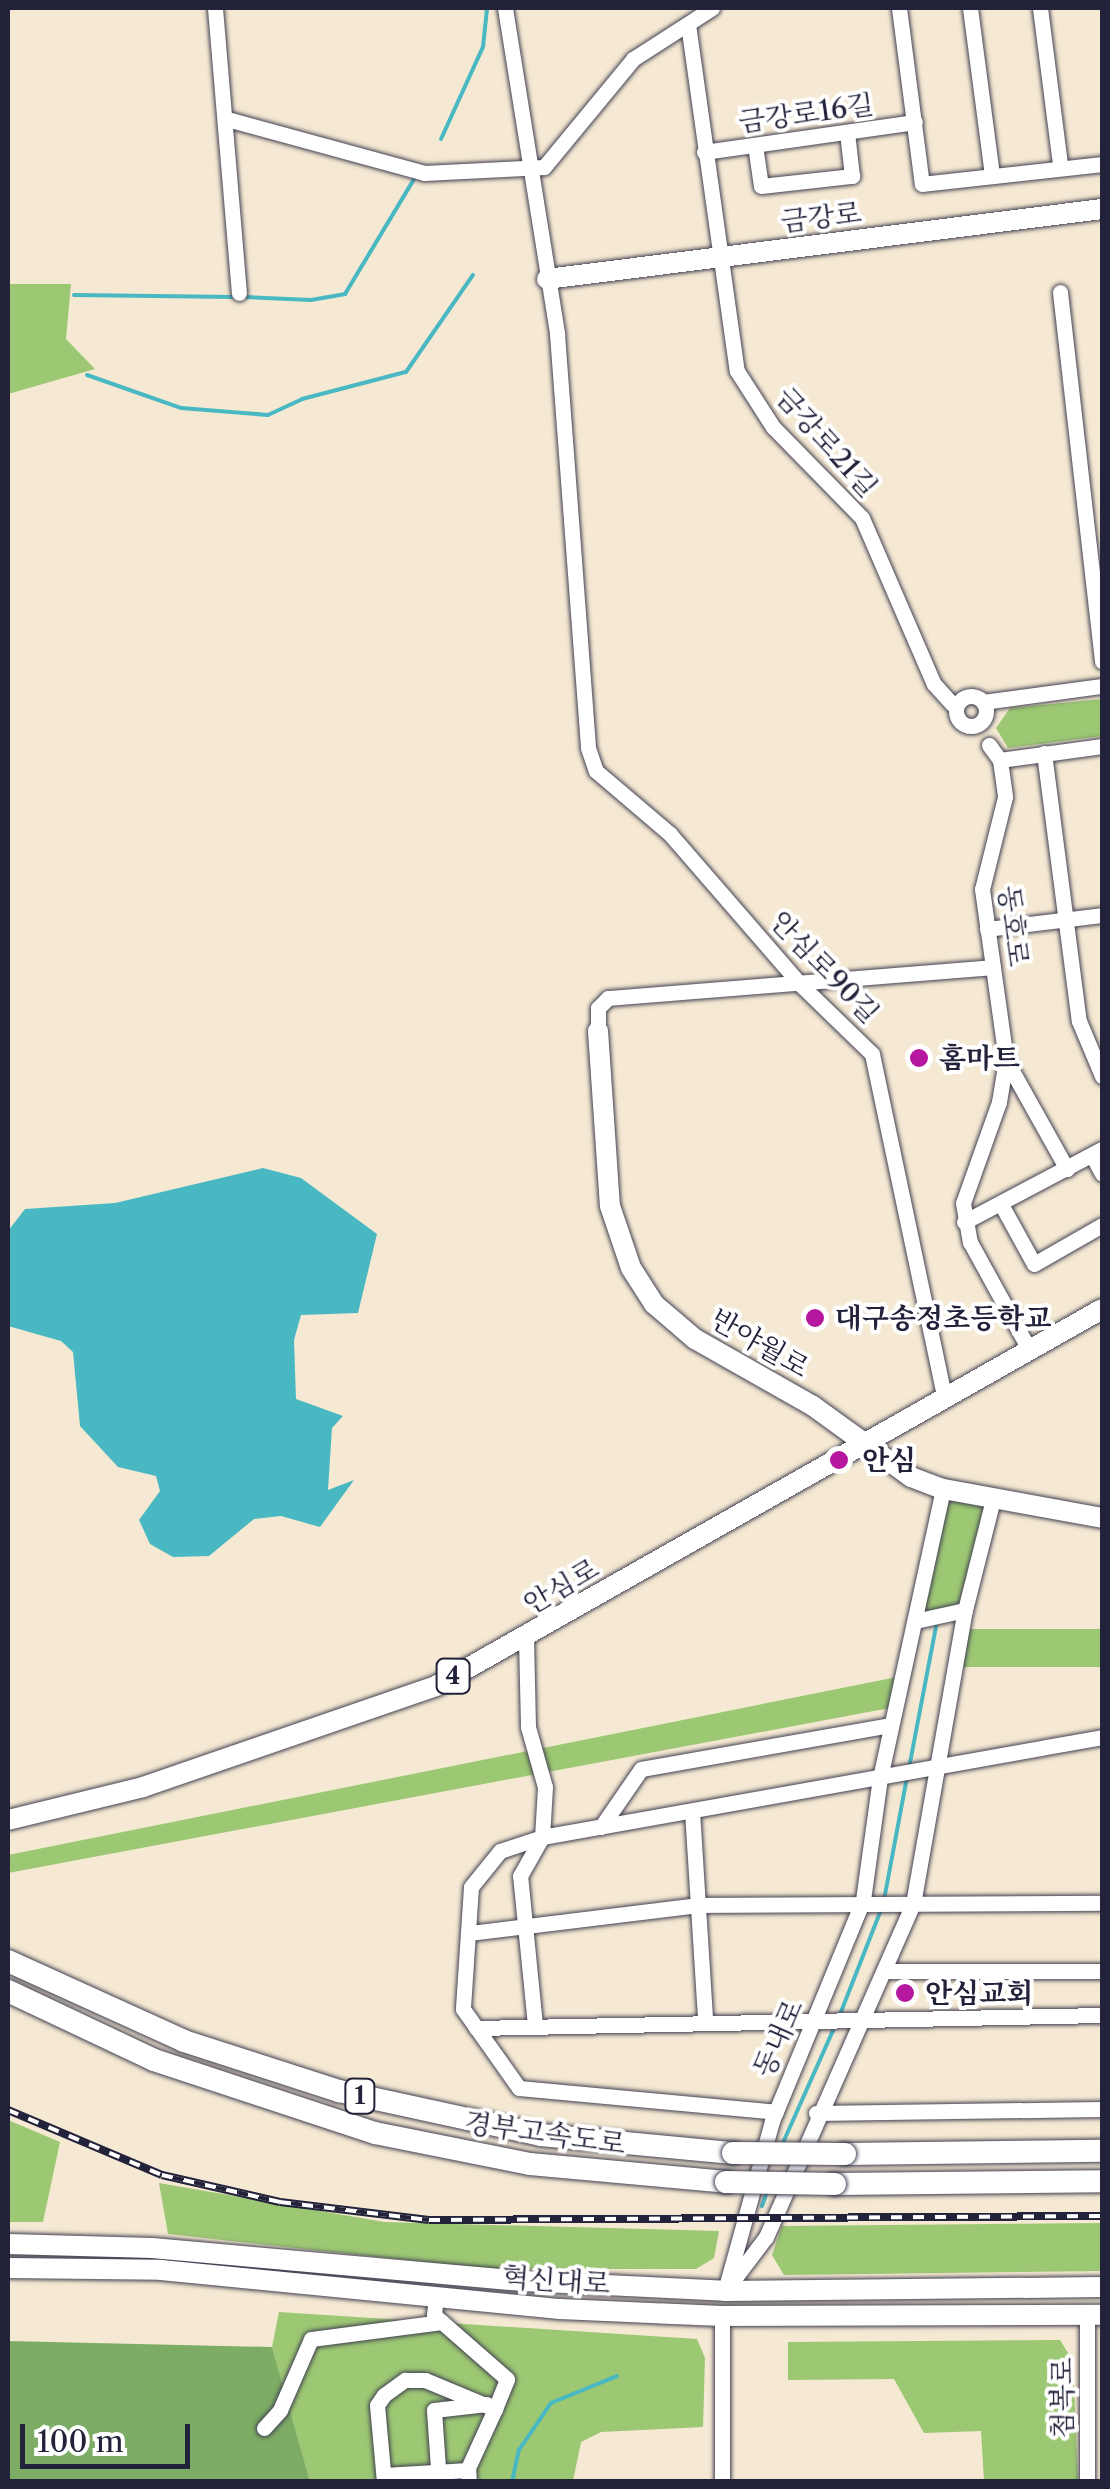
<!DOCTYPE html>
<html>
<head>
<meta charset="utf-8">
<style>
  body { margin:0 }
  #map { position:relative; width:1110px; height:2489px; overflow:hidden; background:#f5e9d3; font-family:"Libre Caslon Text","Noto Serif KR",serif }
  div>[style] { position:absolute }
  .green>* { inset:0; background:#9cc773; transform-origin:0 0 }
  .forest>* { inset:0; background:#7dac65 }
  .water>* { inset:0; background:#49b8c2 }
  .stream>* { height:4px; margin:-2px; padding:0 2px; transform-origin:2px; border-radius:2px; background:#49b8c2 }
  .roads { filter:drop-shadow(0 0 2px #424052) drop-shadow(0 0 2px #424052) }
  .minor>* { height:15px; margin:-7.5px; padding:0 7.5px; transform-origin:7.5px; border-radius:7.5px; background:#fff }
  .minor>.ring { margin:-7.5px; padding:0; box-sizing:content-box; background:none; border:15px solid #fff; border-radius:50% }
  .major>* { height:20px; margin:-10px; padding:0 10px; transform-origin:10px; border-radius:10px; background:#fff }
  .highway>* { height:22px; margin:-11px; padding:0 11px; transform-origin:11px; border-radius:11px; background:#fff }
  .rail>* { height:8px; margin-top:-4px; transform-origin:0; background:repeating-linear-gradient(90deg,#fff 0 11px,#22223b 0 22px); box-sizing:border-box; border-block:2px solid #22223b }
  .bridges { filter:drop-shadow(0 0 2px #424052) drop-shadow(0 0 2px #424052) }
  .highway-bridge>* { height:22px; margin:-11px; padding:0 11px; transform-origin:11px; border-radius:11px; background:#fff }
  .dots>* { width:28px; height:28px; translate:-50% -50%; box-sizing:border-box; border:5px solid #fff; border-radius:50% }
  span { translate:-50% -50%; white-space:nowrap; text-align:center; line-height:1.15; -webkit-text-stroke:8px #fff; paint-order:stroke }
  .shield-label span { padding:2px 8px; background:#fff; border:2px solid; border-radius:8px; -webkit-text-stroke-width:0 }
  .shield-label { font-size:25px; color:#22223b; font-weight:700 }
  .street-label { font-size:28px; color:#22223b }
  .poi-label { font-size:28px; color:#22223b; font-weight:700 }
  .left { translate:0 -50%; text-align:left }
  .frame { position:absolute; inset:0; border:10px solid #22223b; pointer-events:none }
  .scale { position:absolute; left:20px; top:2424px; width:170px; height:45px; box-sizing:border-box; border:5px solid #22223b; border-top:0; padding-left:12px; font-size:30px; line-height:35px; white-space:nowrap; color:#22223b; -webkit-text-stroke:8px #fff; paint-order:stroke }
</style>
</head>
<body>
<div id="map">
  <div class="green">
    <i style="clip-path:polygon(8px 284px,71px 284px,66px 339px,95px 369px,8px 394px)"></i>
    <i style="clip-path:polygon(1102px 699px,1102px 736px,1008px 748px,996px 728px,1010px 708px)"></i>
    <i style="clip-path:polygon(943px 1489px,993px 1499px,965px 1610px,915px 1621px)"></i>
    <i style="left:1102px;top:1629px;width:38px;height:148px;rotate:90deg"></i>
    <i style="clip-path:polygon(902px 1676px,895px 1707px,8px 1873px,8px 1855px)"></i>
    <i style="clip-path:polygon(8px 2120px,60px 2142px,43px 2222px,8px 2222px)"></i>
    <i style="clip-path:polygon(159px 2183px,384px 2222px,719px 2231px,714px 2258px,696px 2269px,488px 2269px,168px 2234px)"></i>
    <i style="clip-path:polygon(1102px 2223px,1102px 2271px,784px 2275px,772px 2255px,782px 2226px)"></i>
    <i style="clip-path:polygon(279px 2312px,697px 2339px,705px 2358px,703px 2427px,601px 2432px,581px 2442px,573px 2481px,310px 2481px,272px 2347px)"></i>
    <i style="clip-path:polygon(1060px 2340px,1073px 2361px,1078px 2481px,984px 2481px,981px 2431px,924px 2433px,894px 2379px,788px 2380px,788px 2342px)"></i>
  </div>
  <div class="forest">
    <i style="clip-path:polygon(8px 2341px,272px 2347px,310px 2481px,8px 2482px)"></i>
  </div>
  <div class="water">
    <i style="clip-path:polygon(263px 1168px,301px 1178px,377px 1234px,358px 1313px,301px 1315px,294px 1340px,296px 1399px,343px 1416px,332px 1428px,328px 1490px,354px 1480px,320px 1527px,281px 1516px,254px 1519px,209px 1556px,173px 1557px,150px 1544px,139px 1520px,160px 1491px,156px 1476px,118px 1467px,80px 1426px,73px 1352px,61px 1341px,8px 1326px,8px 1231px,25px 1209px,115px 1203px)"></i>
  </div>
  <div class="stream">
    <i style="left:441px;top:139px;width:101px;rotate:-65.5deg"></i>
    <i style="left:483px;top:47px;width:39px;rotate:-84deg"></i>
    <i style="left:74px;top:295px;width:160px;rotate:0.7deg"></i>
    <i style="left:244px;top:297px;width:67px;rotate:2.6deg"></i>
    <i style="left:311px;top:300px;width:35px;rotate:-10deg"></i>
    <i style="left:345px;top:294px;width:134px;rotate:-59deg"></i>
    <i style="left:87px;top:375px;width:100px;rotate:19.3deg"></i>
    <i style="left:181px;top:408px;width:87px;rotate:4.6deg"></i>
    <i style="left:268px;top:415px;width:38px;rotate:-25deg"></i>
    <i style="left:302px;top:399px;width:107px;rotate:-14.6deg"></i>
    <i style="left:406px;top:372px;width:118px;rotate:-55.4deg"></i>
    <i style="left:909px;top:1768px;width:144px;rotate:-79.2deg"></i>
    <i style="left:884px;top:1900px;width:125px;rotate:-79.4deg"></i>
    <i style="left:839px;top:2017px;width:115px;rotate:-68.6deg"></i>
    <i style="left:782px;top:2145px;width:130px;rotate:-66deg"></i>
    <i style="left:762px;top:2206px;width:15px;rotate:-70deg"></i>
    <i style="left:512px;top:2482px;width:33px;rotate:-78deg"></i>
    <i style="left:519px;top:2450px;width:57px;rotate:-55.8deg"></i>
    <i style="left:551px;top:2403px;width:71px;rotate:-22.2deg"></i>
  </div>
  <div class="roads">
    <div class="minor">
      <i style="left:215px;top:8px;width:286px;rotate:85.2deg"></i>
      <i style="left:505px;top:8px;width:330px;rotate:80.9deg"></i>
      <i style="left:557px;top:334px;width:415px;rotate:85.7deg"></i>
      <i style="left:588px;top:748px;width:24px;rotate:71deg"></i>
      <i style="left:596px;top:771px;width:97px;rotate:40.4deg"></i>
      <i style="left:670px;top:834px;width:198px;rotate:49.1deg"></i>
      <i style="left:800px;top:984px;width:100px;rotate:44.2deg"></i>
      <i style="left:872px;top:1054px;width:350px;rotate:78.1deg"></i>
      <i style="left:899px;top:8px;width:177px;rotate:82.6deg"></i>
      <i style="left:922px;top:184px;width:181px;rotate:-6.3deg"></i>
      <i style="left:970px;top:8px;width:169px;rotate:82.5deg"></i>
      <i style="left:1040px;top:8px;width:158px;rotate:82.7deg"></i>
      <i style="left:688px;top:24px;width:350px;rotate:82deg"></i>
      <i style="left:737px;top:371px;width:67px;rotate:57.3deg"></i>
      <i style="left:773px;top:427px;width:127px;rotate:45.6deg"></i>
      <i style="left:862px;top:518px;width:181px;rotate:66.6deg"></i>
      <i style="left:934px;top:684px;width:27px;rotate:48deg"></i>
      <i style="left:227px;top:119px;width:204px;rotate:15.3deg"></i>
      <i style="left:424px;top:173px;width:120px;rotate:-2.9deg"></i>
      <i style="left:544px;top:167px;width:140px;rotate:-50.5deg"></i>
      <i style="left:633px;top:59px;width:94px;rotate:-32.8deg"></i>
      <i style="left:755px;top:145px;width:41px;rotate:81.7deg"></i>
      <i style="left:761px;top:186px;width:92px;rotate:-6.3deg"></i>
      <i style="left:852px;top:176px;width:44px;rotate:-96.5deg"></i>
      <i style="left:704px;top:152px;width:213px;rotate:-8.1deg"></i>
      <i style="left:1060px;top:292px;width:372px;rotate:83.5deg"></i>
      <i class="ring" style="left:956px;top:696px;width:15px;height:15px"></i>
      <i style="left:983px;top:702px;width:120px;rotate:-7.7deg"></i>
      <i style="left:989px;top:745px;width:19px;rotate:54deg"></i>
      <i style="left:1000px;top:760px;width:37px;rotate:82deg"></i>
      <i style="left:1005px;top:797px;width:95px;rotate:104deg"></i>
      <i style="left:982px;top:889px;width:173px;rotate:82deg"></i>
      <i style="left:1006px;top:1060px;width:43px;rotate:99.5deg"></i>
      <i style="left:999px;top:1102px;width:107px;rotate:109.6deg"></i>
      <i style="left:963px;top:1203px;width:40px;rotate:80deg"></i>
      <i style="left:970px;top:1242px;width:124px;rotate:61.2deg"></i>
      <i style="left:1044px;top:753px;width:270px;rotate:82.6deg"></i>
      <i style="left:1079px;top:1021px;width:60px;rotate:67.3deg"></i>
      <i style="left:1000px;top:760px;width:103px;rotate:-7.8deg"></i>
      <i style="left:987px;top:929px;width:116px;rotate:-6.9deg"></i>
      <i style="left:598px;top:1031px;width:23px;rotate:-90deg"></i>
      <i style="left:598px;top:1008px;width:14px;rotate:-45deg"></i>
      <i style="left:608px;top:998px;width:386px;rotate:-4.6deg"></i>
      <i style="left:1006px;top:1060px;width:125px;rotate:60.8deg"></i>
      <i style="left:1092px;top:1155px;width:21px;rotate:62deg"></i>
      <i style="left:1002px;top:1206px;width:66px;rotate:61.1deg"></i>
      <i style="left:1034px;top:1264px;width:78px;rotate:-29.8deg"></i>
      <i style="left:964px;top:1222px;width:156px;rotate:-27.9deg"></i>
      <i style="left:915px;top:1621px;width:51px;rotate:-12.4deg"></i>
      <i style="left:526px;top:1638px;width:89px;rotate:88.7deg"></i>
      <i style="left:528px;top:1727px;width:62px;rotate:74.2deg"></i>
      <i style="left:545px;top:1787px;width:50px;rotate:93.4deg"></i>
      <i style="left:542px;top:1837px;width:569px;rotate:-10.12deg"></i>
      <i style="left:692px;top:1811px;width:207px;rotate:86.4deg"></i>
      <i style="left:601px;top:1827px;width:70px;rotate:-55.4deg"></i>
      <i style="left:641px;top:1769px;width:254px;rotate:-10deg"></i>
      <i style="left:542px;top:1837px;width:44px;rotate:161.6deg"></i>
      <i style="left:500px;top:1851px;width:46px;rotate:128.9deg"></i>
      <i style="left:471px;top:1887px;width:122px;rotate:93.8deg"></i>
      <i style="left:463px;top:2009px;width:97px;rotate:54.7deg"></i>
      <i style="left:519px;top:2088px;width:258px;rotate:5.3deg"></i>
      <i style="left:470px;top:1933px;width:231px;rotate:-7deg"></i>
      <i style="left:699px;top:1905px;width:403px;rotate:-0.3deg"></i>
      <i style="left:889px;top:1971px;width:213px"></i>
      <i style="left:535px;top:2025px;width:150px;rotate:-95.7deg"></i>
      <i style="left:520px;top:1876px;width:45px;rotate:-60.6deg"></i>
      <i style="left:476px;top:2028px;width:626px;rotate:-1.19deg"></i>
      <i style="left:816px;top:2113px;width:286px;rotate:-0.8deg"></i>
      <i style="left:726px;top:2287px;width:172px;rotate:-74.5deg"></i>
      <i style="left:772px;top:2121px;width:239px;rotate:-67.6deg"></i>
      <i style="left:863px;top:1900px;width:123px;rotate:-82.1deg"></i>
      <i style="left:880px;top:1778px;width:296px;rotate:-77.7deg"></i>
      <i style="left:725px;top:2291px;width:68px;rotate:-52.8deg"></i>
      <i style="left:766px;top:2237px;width:364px;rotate:-66.2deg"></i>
      <i style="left:913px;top:1904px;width:299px;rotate:-80deg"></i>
      <i style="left:965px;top:1610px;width:114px;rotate:-75.8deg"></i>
      <i style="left:1087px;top:2315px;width:167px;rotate:90deg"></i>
      <i style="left:264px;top:2428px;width:24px;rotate:-48deg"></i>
      <i style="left:280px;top:2410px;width:77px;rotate:-66.4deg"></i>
      <i style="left:311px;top:2339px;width:132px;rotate:-7.4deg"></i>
      <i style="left:384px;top:2475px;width:84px;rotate:-3.4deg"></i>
      <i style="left:384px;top:2482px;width:77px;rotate:-95.2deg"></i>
      <i style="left:377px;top:2405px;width:12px;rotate:-55deg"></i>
      <i style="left:384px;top:2395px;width:26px;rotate:-36deg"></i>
      <i style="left:405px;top:2380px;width:20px"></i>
      <i style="left:425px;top:2380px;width:76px;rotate:22.5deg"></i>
      <i style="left:495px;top:2409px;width:32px;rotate:-68deg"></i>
      <i style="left:507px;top:2379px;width:97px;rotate:-138.8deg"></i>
      <i style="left:434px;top:2315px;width:18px;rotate:-84deg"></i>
      <i style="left:439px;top:2482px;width:72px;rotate:-94deg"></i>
      <i style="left:434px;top:2410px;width:53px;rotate:-6.5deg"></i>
      <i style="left:469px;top:2482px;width:14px;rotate:-94deg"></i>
      <i style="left:468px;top:2468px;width:65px;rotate:-65.4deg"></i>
      <i style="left:722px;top:2482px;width:166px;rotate:-90deg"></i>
    </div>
    <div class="major">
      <i style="left:547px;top:279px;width:559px;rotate:-7.19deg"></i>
      <i style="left:598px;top:1031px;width:175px;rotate:86.1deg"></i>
      <i style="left:610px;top:1206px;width:65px;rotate:71.3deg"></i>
      <i style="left:631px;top:1268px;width:43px;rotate:57.4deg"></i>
      <i style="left:654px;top:1304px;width:54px;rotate:40.5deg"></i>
      <i style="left:695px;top:1339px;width:136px;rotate:29.6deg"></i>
      <i style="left:813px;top:1406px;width:121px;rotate:35.9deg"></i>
      <i style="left:911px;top:1477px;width:34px;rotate:21deg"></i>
      <i style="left:943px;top:1489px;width:162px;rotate:10.3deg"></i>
      <i style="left:8px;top:1820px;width:139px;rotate:-13.7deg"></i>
      <i style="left:143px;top:1787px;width:310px;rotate:-19deg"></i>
      <i style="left:436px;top:1686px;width:765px;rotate:-29.51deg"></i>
      <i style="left:8px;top:2244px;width:144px;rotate:1.6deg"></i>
      <i style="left:152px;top:2248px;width:373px;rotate:5.1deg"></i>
      <i style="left:524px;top:2281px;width:201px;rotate:2.8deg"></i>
      <i style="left:725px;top:2291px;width:377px;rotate:-0.6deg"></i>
      <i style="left:8px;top:2268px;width:153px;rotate:0.7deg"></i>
      <i style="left:161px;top:2270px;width:401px;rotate:5.6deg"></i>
      <i style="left:560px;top:2309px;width:162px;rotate:2.5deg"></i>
      <i style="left:722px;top:2316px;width:380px;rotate:-0.2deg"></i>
    </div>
    <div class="highway">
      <i style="left:8px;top:1961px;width:193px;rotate:24.4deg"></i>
      <i style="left:184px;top:2041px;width:163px;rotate:17.9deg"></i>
      <i style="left:339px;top:2091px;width:207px;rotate:12.3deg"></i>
      <i style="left:541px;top:2135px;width:193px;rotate:5.4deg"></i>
      <i style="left:8px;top:1991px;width:161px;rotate:25.3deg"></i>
      <i style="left:154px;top:2060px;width:233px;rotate:18.3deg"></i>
      <i style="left:375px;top:2133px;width:158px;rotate:11.3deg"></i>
      <i style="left:530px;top:2164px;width:197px;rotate:5.2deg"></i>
      <i style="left:845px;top:2154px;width:257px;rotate:-0.7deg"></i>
      <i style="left:835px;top:2184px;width:267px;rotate:-0.6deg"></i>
    </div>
  </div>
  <div class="rail">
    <i style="left:8px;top:2110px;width:167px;rotate:22.9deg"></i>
    <i style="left:162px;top:2175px;width:121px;rotate:12.9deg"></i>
    <i style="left:280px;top:2202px;width:150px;rotate:6.9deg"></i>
    <i style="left:429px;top:2220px;width:673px;rotate:-0.34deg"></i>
  </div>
  <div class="bridges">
    <div class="highway-bridge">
      <i style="left:733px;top:2153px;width:112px;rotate:0.5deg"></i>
      <i style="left:726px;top:2182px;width:109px;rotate:1.1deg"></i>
    </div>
  </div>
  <div class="dots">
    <i style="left:919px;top:1058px;background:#b5179e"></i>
    <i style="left:815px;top:1318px;background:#b5179e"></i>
    <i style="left:839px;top:1460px;background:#b5179e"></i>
    <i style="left:905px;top:1993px;background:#b5179e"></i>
  </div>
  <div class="shield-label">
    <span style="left:453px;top:1676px">4</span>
    <span style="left:360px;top:2096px">1</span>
  </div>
  <div class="street-label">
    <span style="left:806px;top:113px;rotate:-8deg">금강로16길</span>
    <span style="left:821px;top:217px;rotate:-7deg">금강로</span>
    <span style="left:827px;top:442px;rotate:48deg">금강로21길</span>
    <span style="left:1014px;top:926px;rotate:83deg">동호로</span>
    <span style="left:825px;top:967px;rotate:46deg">안심로90길</span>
    <span style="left:760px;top:1343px;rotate:30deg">반야월로</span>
    <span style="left:561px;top:1586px;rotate:-30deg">안심로</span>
    <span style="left:778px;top:2038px;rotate:-66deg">동내로</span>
    <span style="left:545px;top:2133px;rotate:8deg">경부고속도로</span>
    <span style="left:556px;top:2280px;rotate:4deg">혁신대로</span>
    <span style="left:1062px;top:2398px;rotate:-90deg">첨복로</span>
  </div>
  <div class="poi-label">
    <span class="left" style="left:939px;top:1058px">홈마트</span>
    <span class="left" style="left:835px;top:1318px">대구송정초등학교</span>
    <span class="left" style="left:862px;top:1460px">안심</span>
    <span class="left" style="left:925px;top:1993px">안심교회</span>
  </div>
  <div class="frame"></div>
  <div class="scale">100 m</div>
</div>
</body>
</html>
